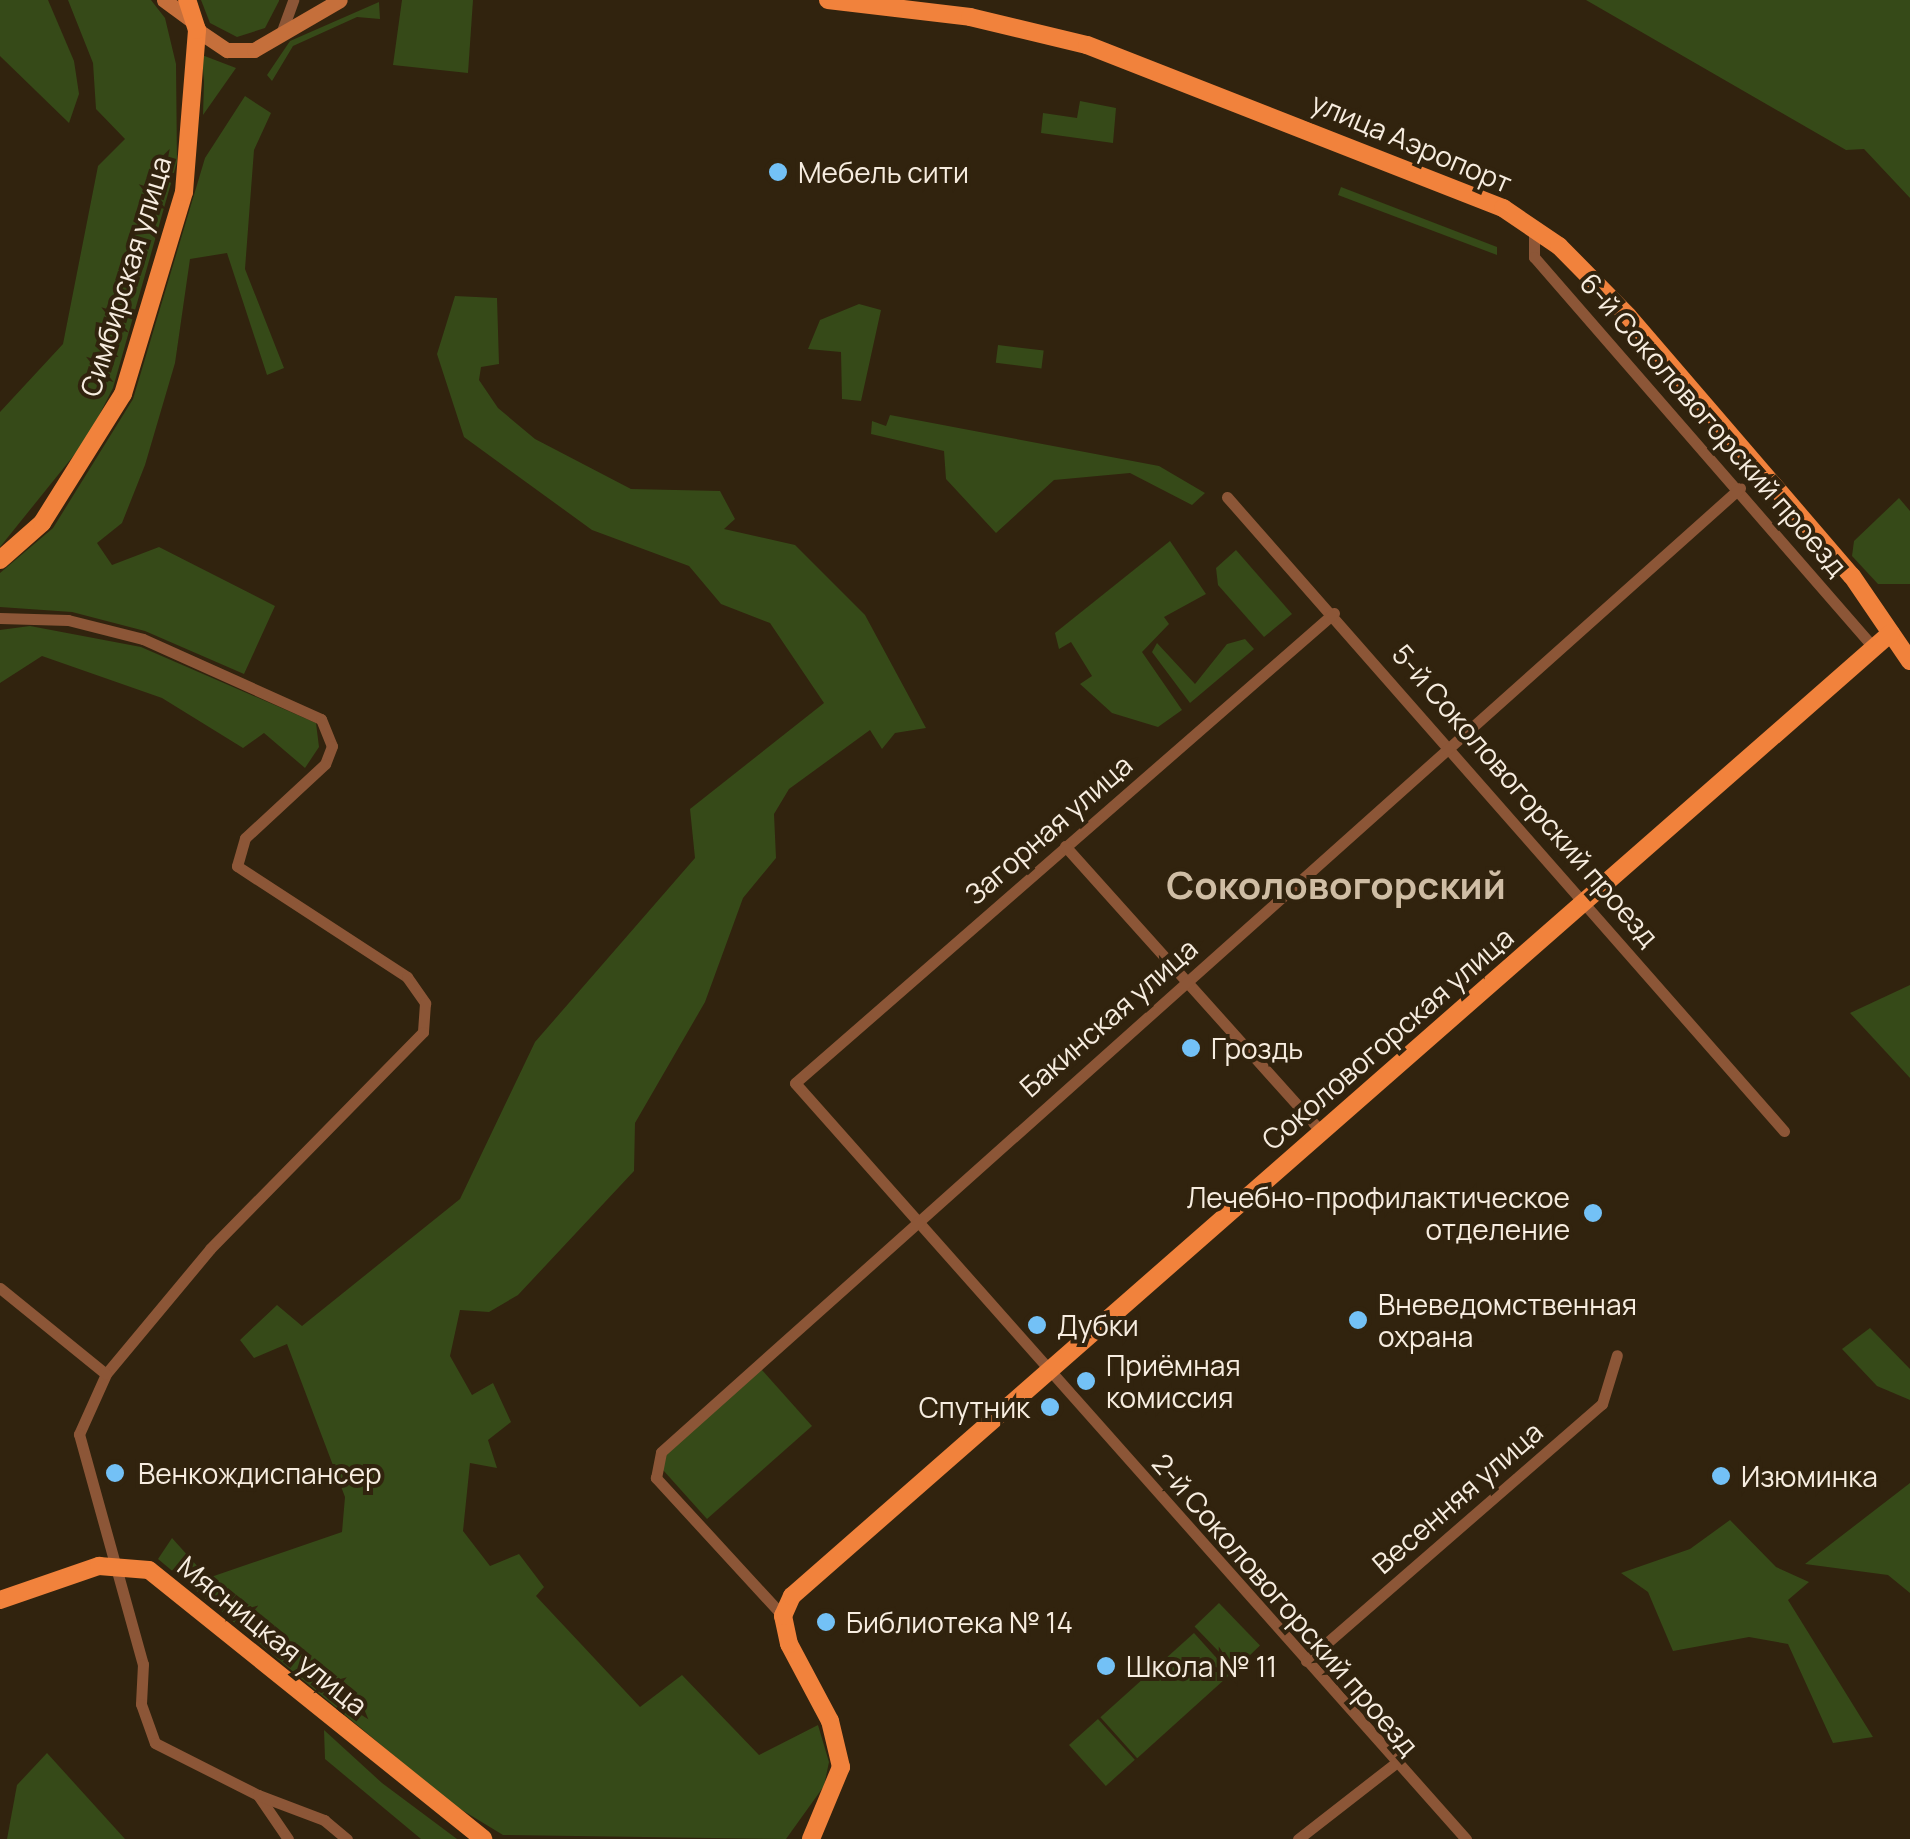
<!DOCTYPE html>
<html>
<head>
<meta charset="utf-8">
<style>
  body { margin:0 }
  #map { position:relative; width:1910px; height:1839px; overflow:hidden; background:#31230e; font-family:Manrope,sans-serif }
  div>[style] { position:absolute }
  .green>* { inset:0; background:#364a18; transform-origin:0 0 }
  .minor>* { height:11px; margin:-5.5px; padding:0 5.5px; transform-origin:5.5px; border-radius:5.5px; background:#8c5637 }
  .secondary>* { height:15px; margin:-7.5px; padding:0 7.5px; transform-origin:7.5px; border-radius:7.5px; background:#c56f3b }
  .primary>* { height:18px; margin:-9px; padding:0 9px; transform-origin:9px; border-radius:9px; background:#f1823c }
  .dots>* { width:28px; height:28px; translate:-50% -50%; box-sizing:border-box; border:5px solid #31230e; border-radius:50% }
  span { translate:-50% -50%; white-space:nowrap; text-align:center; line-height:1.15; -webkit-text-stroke:8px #31230e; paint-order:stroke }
  .street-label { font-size:28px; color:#f7ede0 }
  .poi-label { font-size:28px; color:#f7ede0 }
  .left { translate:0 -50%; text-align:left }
  .right { translate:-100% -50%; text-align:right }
  .district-label { font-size:38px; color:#cfbda4; font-weight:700 }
</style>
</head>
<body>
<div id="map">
  <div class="green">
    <i style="clip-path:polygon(0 0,48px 0,74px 61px,79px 94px,69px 123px,0 56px)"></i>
    <i style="clip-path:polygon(68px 0,151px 0,165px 18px,176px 64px,177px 162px,113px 388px,87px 439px,0 547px,0 412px,63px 344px,98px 166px,125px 139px,96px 109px,93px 63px)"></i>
    <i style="clip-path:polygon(201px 0,279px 0,279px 1px,265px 28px,237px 37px,210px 23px)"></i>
    <i style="clip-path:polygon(402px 0,473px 0,468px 73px,393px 65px)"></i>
    <i style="clip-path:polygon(1586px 0,1910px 0,1910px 198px,1864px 149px,1846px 150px)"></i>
    <i style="clip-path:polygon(379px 2px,380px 19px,357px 17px,293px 46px,272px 81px,267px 75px,290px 41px)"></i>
    <i style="clip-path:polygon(202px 55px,236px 68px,203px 115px,204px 82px)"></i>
    <i style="clip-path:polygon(245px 96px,271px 113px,254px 150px,245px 269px,284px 368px,267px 375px,227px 253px,190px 259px,175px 363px,145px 465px,122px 523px,97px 543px,112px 565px,159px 547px,275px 606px,244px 674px,145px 631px,72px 612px,0 607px,0 573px,53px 528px,133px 399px,205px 158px)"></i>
    <i style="clip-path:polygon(1080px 101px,1116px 108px,1113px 143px,1041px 133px,1043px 113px,1077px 118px)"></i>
    <i style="clip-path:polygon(1341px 187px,1497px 247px,1497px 255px,1338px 195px)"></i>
    <i style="clip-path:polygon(455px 296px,497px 298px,499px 364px,481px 367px,479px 380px,498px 408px,535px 439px,631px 489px,720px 491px,735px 519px,724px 529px,795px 545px,865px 615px,926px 728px,895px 733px,882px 749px,870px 730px,789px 789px,774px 814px,776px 858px,743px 898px,705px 1002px,635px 1123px,634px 1171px,518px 1295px,489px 1312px,460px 1310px,450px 1356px,472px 1395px,493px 1383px,511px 1422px,488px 1440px,497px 1468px,470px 1463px,463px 1531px,490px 1566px,519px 1554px,544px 1587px,536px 1596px,640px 1707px,682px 1675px,759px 1755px,818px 1725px,829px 1762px,824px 1786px,786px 1839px,503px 1835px,452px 1804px,158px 1559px,172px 1538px,208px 1578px,342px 1532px,345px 1497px,287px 1344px,254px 1358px,240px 1340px,277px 1305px,302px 1326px,460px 1199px,535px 1042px,695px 858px,690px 809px,824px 703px,770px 623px,721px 604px,689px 566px,592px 530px,464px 437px,437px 354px)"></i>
    <i style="clip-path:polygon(859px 304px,881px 310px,861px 401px,842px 399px,841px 352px,808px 349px,820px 320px)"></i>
    <i style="left:998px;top:345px;width:46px;height:18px;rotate:7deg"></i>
    <i style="clip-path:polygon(890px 415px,1159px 466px,1205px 493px,1192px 505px,1130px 473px,1054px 480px,996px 533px,946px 479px,944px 451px,871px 434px,872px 421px,886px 426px)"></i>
    <i style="clip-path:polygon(1899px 498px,1910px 511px,1910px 584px,1878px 584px,1852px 556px,1854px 541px)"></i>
    <i style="clip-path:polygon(1170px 541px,1206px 594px,1164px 617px,1169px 624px,1142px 652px,1182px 710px,1158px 727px,1112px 713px,1080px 684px,1092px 676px,1071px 642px,1059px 649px,1055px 633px)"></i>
    <i style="clip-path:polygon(1236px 550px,1292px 614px,1264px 637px,1218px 585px,1216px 568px)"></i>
    <i style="clip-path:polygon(30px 626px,141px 647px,316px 723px,319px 747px,305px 768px,264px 733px,243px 748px,162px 698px,42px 656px,0 683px,0 630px)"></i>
    <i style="clip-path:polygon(1245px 639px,1254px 649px,1190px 703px,1152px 652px,1157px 643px,1195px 684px,1227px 644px)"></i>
    <i style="clip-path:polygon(1910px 985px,1910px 1078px,1850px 1013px)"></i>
    <i style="clip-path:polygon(1870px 1328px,1910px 1369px,1910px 1400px,1877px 1386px,1842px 1349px)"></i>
    <i style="clip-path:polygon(761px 1369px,812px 1426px,707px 1519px,663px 1470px,666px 1455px)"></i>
    <i style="clip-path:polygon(1910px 1483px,1910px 1593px,1888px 1575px,1805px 1564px)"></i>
    <i style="clip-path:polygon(1730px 1520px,1776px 1567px,1809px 1582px,1788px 1600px,1873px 1737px,1833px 1743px,1788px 1644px,1749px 1637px,1673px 1651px,1648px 1592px,1621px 1573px,1690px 1549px)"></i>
    <i style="left:1219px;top:1603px;width:59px;height:34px;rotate:46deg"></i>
    <i style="left:1194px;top:1633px;width:55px;height:126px;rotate:48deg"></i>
    <i style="left:1098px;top:1719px;width:55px;height:39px;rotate:48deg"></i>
    <i style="clip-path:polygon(324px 1730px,382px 1783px,457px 1839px,421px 1839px,325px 1759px)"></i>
    <i style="clip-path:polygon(47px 1753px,125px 1839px,7px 1839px,17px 1785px)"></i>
  </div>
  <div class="minor">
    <i style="left:282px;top:31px;width:33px;rotate:-70deg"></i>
    <i style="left:1534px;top:228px;width:29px;rotate:90deg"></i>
    <i style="left:1534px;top:257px;width:518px;rotate:48.99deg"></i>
    <i style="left:1227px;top:497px;width:844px;rotate:48.7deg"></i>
    <i style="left:1334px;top:613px;width:715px;rotate:138.91deg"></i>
    <i style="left:795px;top:1083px;width:1011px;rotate:48.41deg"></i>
    <i style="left:0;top:618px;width:68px;rotate:1.7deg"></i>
    <i style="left:68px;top:620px;width:77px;rotate:14.2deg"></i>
    <i style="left:143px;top:639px;width:195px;rotate:24.2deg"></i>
    <i style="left:321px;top:719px;width:29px;rotate:68deg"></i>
    <i style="left:332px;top:746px;width:19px;rotate:111deg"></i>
    <i style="left:325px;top:764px;width:109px;rotate:137.2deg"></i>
    <i style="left:245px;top:838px;width:29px;rotate:106deg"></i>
    <i style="left:237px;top:866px;width:203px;rotate:33.1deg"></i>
    <i style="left:407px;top:977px;width:32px;rotate:55deg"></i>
    <i style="left:425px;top:1003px;width:29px;rotate:94deg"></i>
    <i style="left:423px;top:1032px;width:304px;rotate:134.5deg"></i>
    <i style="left:210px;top:1249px;width:163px;rotate:129.8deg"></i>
    <i style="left:106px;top:1374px;width:66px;rotate:114.2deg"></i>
    <i style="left:79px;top:1434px;width:239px;rotate:74.5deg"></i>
    <i style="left:143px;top:1664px;width:40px;rotate:92.9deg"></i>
    <i style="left:141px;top:1704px;width:41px;rotate:70.3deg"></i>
    <i style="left:155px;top:1743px;width:115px;rotate:26.8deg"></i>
    <i style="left:258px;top:1795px;width:53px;rotate:55.7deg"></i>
    <i style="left:1065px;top:846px;width:383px;rotate:48.1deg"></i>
    <i style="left:0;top:1288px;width:136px;rotate:39.1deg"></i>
    <i style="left:783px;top:1616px;width:188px;rotate:-132.6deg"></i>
    <i style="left:656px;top:1478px;width:26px;rotate:-79deg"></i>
    <i style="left:661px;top:1452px;width:1447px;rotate:-41.78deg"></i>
    <i style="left:1306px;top:1661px;width:392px;rotate:-41deg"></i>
    <i style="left:1602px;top:1404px;width:51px;rotate:-73deg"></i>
    <i style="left:258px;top:1795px;width:71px;rotate:20.7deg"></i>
    <i style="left:324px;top:1820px;width:30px;rotate:40deg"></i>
    <i style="left:1298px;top:1839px;width:120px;rotate:-37.9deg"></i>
  </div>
  <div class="secondary">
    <i style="left:164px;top:0;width:32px;rotate:36deg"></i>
    <i style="left:197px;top:30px;width:36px;rotate:34deg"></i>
    <i style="left:227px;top:50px;width:27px"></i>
    <i style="left:254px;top:50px;width:99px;rotate:-30.2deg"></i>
  </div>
  <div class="primary">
    <i style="left:828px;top:0;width:143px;rotate:6.8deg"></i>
    <i style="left:970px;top:17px;width:120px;rotate:13.5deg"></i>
    <i style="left:1087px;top:45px;width:447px;rotate:21.4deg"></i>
    <i style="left:1503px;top:208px;width:68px;rotate:34.2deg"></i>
    <i style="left:1559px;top:246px;width:98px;rotate:45.4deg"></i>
    <i style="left:1628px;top:316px;width:343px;rotate:49.3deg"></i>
    <i style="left:1852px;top:576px;width:103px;rotate:55.7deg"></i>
    <i style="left:0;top:560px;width:56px;rotate:-41.4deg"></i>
    <i style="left:42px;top:523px;width:152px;rotate:-57.9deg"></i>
    <i style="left:123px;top:394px;width:211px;rotate:-73.2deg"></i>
    <i style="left:184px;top:192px;width:163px;rotate:-85.4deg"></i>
    <i style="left:197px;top:30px;width:32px;rotate:-108deg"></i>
    <i style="left:0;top:1600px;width:105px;rotate:-19deg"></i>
    <i style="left:99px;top:1566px;width:50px;rotate:4.6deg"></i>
    <i style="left:149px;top:1570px;width:429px;rotate:38.8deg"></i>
    <i style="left:811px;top:1839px;width:78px;rotate:-67.4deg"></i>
    <i style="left:841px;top:1767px;width:47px;rotate:-103.4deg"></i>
    <i style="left:830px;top:1721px;width:87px;rotate:-118deg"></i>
    <i style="left:789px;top:1644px;width:29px;rotate:-102deg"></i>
    <i style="left:783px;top:1616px;width:22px;rotate:-66deg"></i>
    <i style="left:792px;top:1596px;width:1461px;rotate:-41.23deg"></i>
  </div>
  <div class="dots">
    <i style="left:778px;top:172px;background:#73c1f6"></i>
    <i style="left:1191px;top:1048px;background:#73c1f6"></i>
    <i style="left:1593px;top:1213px;background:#73c1f6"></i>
    <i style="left:1358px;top:1320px;background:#73c1f6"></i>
    <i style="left:1037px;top:1325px;background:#73c1f6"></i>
    <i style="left:1086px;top:1381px;background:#73c1f6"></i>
    <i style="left:1050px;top:1407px;background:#73c1f6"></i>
    <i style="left:115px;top:1473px;background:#73c1f6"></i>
    <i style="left:1721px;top:1476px;background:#73c1f6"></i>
    <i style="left:826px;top:1622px;background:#73c1f6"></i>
    <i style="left:1106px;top:1666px;background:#73c1f6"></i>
  </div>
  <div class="street-label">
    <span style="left:1412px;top:142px;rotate:23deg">улица Аэропорт</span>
    <span style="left:125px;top:276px;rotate:-73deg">Симбирская улица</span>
    <span style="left:1714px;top:424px;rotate:49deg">6-й Соколовогорский проезд</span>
    <span style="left:1526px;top:795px;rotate:49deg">5-й Соколовогорский проезд</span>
    <span style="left:1048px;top:829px;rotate:-41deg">Загорная улица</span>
    <span style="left:1108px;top:1017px;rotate:-41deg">Бакинская улица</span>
    <span style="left:1387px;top:1038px;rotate:-41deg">Соколовогорская улица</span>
    <span style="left:1457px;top:1497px;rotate:-41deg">Весенняя улица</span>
    <span style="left:1286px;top:1604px;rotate:49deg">2-й Соколовогорский проезд</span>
    <span style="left:273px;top:1635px;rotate:39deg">Мясницкая улица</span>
  </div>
  <div class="poi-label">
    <span class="left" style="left:798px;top:172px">Мебель сити</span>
    <span class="left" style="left:1211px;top:1048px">Гроздь</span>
    <span class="right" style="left:1570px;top:1213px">Лечебно-профилактическое<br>отделение</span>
    <span class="left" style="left:1378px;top:1320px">Вневедомственная<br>охрана</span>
    <span class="left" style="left:1057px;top:1325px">Дубки</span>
    <span class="left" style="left:1106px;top:1381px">Приёмная<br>комиссия</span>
    <span class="right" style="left:1030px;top:1407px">Спутник</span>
    <span class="left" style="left:138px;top:1473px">Венкождиспансер</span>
    <span class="left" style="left:1741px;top:1476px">Изюминка</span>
    <span class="left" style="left:846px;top:1622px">Библиотека № 14</span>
    <span class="left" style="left:1126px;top:1666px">Школа № 11</span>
  </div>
  <div class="district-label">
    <span style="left:1336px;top:885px">Соколовогорский</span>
  </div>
</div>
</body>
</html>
